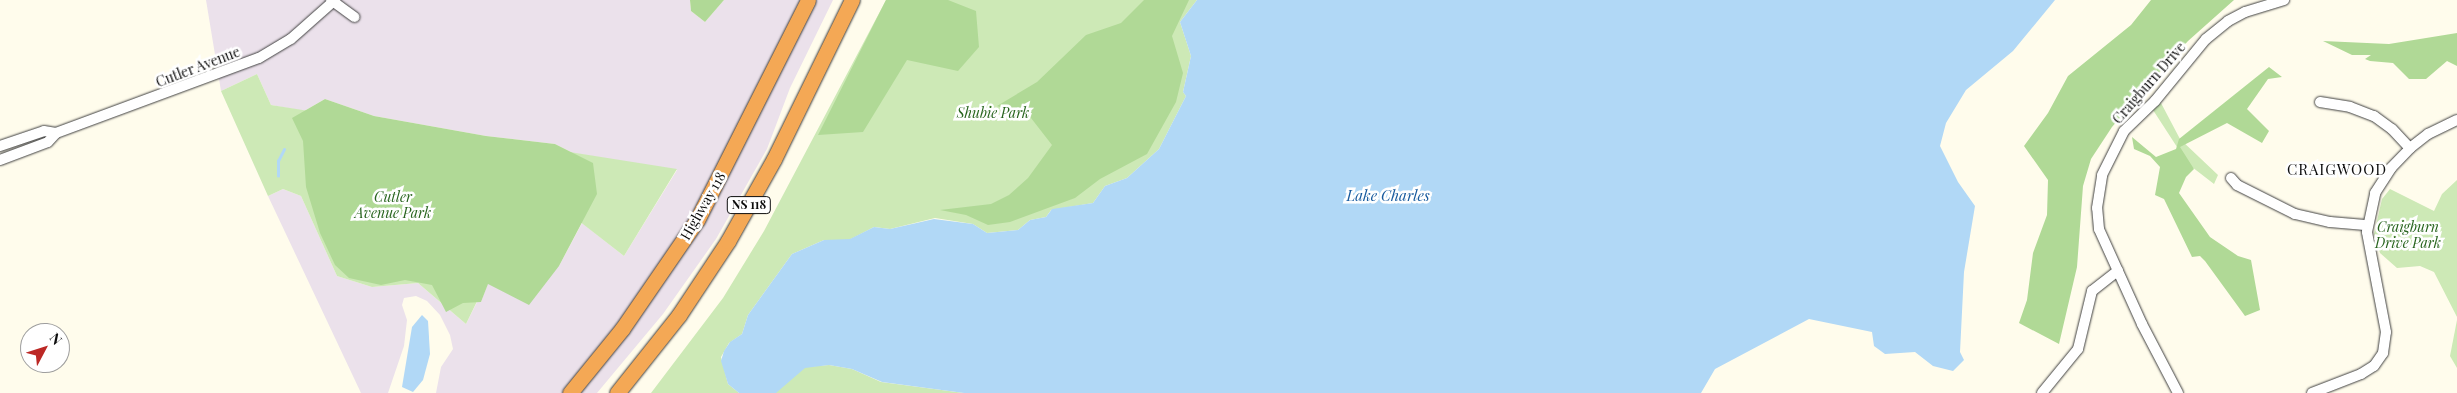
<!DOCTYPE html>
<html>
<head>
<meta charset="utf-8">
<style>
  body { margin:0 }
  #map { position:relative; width:2457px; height:393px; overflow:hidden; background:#fffcec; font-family:"Playfair Display",serif }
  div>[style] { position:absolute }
  .industrial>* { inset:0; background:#ebe1eb }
  .green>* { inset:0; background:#cde9b6 }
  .forest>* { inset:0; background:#b0d996 }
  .water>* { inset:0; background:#b1d8f6 }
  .stream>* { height:2.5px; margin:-1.25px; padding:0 1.25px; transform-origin:1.25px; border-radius:1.25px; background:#b1d8f6 }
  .roads { filter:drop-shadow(0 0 1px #404040) drop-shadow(0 0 1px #404040) }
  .minor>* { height:10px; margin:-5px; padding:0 5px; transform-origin:5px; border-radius:5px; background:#fff }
  .highway>* { height:15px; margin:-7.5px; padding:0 7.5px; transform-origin:7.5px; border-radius:7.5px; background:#f4a855 }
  span { translate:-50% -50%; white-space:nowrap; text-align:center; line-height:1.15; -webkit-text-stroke:5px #fff; paint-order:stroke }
  .shield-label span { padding:1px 4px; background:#fff; border:1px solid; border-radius:4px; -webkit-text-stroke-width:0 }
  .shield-label { font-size:12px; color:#0d0d0d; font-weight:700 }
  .street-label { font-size:14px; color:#0d0d0d }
  .park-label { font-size:14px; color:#27641d; font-style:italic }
  .neighbourhood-label { font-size:15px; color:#0d0d0d; letter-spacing:1px }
  .water-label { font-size:15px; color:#175a9e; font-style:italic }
  .north { position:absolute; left:20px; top:323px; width:50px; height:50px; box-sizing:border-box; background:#fff; border:1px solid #9e9e9e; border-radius:50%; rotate:50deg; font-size:14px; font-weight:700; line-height:20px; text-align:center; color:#0d0d0d }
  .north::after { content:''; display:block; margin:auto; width:18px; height:22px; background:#bc2825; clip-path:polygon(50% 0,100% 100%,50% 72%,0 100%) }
</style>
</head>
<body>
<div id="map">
  <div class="industrial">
    <i style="clip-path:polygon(206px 0,690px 0,691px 11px,705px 22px,724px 0,833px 0,790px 88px,767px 149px,716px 239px,663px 314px,597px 393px,436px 393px,441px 367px,453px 349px,450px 335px,440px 315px,427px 301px,416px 296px,404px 298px,402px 305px,407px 320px,404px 346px,388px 393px,361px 393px,268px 196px,283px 189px,301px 196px,337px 276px,372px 287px,418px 283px,466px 324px,477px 302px,481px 302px,488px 283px,559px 266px,582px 223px,624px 256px,677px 170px,573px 153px,555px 144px,486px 136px,374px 116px,325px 99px,304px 111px,271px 105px,257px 74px,221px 91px)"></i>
  </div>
  <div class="green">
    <i style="clip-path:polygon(886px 0,1197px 0,1180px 22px,1191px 56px,1183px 92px,1186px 96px,1159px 149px,1127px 178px,1105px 186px,1093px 203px,1051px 210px,1046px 217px,1030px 220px,1018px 230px,987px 233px,973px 224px,935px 218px,890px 229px,874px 227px,849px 240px,824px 240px,792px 254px,748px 315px,742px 334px,729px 343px,721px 357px,728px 384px,739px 393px,651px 393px,723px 298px,764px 231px)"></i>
    <i style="clip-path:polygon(257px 74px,271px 105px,677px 169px,624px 256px,561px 207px,515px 223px,466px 324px,418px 283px,372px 287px,337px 276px,301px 196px,283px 189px,268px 196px,221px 91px)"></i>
    <i style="clip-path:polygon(2161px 103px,2180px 139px,2218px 175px,2214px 184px,2192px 167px,2177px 147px,2153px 110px)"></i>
    <i style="clip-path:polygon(2457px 180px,2457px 317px,2434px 272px,2420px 266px,2397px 268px,2380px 253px,2374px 234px,2382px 199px,2390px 189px,2434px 211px,2442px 194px)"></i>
    <i style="clip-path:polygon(2457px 320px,2457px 368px,2450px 356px)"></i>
    <i style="clip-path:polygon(829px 365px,852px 369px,881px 382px,964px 393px,773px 393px,805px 367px)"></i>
  </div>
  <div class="forest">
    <i style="clip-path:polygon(690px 0,724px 0,705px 22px,691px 11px)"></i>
    <i style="clip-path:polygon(886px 0,948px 0,976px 11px,979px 47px,958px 71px,907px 60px,863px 132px,818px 135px)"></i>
    <i style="clip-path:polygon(1144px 0,1189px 0,1172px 36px,1183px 73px,1176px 102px,1147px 154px,1100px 179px,1075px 198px,1010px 222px,988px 225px,966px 215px,940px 210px,991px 204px,1009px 195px,1028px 178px,1052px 145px,1031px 118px,997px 106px,1037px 82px,1086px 35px,1121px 23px)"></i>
    <i style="clip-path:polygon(2151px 0,2234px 0,2188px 41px,2156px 76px,2112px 127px,2091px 159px,2083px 186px,2077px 267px,2059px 344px,2019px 323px,2027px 300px,2033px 253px,2047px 215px,2048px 180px,2024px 146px,2048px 113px,2068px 76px,2131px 25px)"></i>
    <i style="clip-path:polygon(2457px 33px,2457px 66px,2447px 61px,2426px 79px,2409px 79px,2393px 63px,2370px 61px,2365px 59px,2371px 55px,2352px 55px,2323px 41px,2389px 44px)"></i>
    <i style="clip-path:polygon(2269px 67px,2282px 77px,2268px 79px,2247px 109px,2269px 131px,2262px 143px,2227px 123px,2180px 147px,2194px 169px,2186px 177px,2179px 193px,2210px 237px,2238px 256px,2251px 260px,2260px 310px,2245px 316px,2205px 261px,2200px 256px,2192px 257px,2164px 199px,2155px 195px,2160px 167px,2150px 156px,2134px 149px,2132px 137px,2156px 157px,2176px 149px,2179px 139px)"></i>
    <i style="clip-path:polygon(325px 99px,374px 116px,486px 136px,555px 144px,593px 163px,597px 194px,559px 266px,529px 305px,488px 284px,481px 302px,463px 303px,446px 312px,432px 285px,405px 280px,381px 285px,349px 278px,335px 265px,320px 233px,306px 187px,303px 141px,292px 118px)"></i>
  </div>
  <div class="water">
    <i style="clip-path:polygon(1197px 0,2055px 0,2013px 51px,1966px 90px,1946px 123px,1940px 146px,1958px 182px,1975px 206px,1964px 272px,1960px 352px,1964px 360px,1953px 371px,1933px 366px,1915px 352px,1885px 354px,1874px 346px,1872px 332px,1809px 319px,1715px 369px,1701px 393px,964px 393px,882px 382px,852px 369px,829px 365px,805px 368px,776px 393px,739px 393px,728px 384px,721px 361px,724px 351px,730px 342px,742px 334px,748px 315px,792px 254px,824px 240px,850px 239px,874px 227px,890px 229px,934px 219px,973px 224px,987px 233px,1018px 230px,1030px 220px,1046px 217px,1052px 209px,1093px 203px,1105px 186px,1127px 178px,1159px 149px,1186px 96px,1183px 92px,1191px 56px,1180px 22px)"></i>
    <i style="clip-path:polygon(422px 315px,428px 321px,430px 354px,423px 380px,413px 392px,402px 387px,412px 327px)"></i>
  </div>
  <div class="stream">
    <i style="left:278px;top:176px;width:15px;rotate:-90deg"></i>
    <i style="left:278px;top:161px;width:13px;rotate:-63deg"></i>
  </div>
  <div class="roads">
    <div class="minor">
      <i style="left:331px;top:0;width:29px;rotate:36deg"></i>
      <i style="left:2320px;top:102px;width:30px;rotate:9deg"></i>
      <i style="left:2350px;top:107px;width:26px;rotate:21deg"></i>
      <i style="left:2374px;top:116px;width:22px;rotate:36deg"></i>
      <i style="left:2392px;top:129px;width:26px;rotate:47deg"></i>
      <i style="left:0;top:146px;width:46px;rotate:-18.8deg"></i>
      <i style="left:44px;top:131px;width:12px;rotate:9deg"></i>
      <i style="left:56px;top:133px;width:216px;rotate:-20.3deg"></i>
      <i style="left:259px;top:58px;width:37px;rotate:-31deg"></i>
      <i style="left:291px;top:39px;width:59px;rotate:-41.6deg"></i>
      <i style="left:0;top:160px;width:51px;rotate:-20.6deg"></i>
      <i style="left:48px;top:142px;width:12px;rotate:-48deg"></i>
      <i style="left:2231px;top:178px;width:9px;rotate:49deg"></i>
      <i style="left:2237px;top:185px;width:65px;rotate:26.6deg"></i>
      <i style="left:2295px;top:214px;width:36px;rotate:13deg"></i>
      <i style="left:2330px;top:222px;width:38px;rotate:5deg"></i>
      <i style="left:2042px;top:393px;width:57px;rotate:-50.7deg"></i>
      <i style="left:2078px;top:349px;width:60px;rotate:-76.4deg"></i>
      <i style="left:2092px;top:291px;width:33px;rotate:-38deg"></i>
      <i style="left:2178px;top:393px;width:78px;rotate:-117.6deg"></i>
      <i style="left:2142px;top:324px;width:104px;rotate:-114.4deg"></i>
      <i style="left:2099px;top:229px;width:21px;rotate:-95deg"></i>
      <i style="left:2097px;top:208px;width:33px;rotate:-81deg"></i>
      <i style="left:2102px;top:175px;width:49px;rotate:-63.4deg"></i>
      <i style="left:2124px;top:131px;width:43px;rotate:-44.1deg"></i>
      <i style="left:2155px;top:101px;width:80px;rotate:-50.6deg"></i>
      <i style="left:2206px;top:39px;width:28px;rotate:-39deg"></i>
      <i style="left:2228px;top:21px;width:19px;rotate:-28deg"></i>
      <i style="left:2245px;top:12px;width:41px;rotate:-17.1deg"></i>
      <i style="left:2312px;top:393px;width:53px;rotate:-21.2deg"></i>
      <i style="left:2361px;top:374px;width:15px;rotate:-32deg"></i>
      <i style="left:2374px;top:366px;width:16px;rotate:-55deg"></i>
      <i style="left:2383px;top:353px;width:21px;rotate:-82deg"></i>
      <i style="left:2386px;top:332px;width:102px;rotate:-100.8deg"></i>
      <i style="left:2367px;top:232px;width:40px;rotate:-78deg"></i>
      <i style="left:2375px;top:193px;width:30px;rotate:-57deg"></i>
      <i style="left:2391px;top:168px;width:28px;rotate:-46deg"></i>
      <i style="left:2410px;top:148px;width:23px;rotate:-38deg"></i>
      <i style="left:2428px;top:134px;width:32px;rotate:-26deg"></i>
    </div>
    <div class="highway">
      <i style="left:570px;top:393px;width:82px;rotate:-50.9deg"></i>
      <i style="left:622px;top:329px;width:132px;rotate:-55.5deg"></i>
      <i style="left:697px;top:220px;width:246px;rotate:-63.2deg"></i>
      <i style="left:617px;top:393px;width:100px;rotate:-51.5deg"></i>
      <i style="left:679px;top:315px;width:89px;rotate:-56.5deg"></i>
      <i style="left:728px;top:241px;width:94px;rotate:-60.7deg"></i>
      <i style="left:774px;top:159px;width:177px;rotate:-63.9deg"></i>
    </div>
  </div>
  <div class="shield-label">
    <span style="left:749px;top:205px">NS 118</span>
  </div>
  <div class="street-label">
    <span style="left:198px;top:67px;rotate:-21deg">Cutler Avenue</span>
    <span style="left:2149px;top:83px;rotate:-49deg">Craigburn Drive</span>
    <span style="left:703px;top:206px;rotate:-60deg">Highway 118</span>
  </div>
  <div class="park-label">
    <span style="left:993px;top:113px">Shubie Park</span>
    <span style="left:393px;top:205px">Cutler<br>Avenue Park</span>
    <span style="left:2408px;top:235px">Craigburn<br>Drive Park</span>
  </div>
  <div class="neighbourhood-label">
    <span style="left:2337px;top:170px">CRAIGWOOD</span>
  </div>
  <div class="water-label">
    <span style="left:1388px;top:196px">Lake Charles</span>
  </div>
  <div class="north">N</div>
</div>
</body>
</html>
